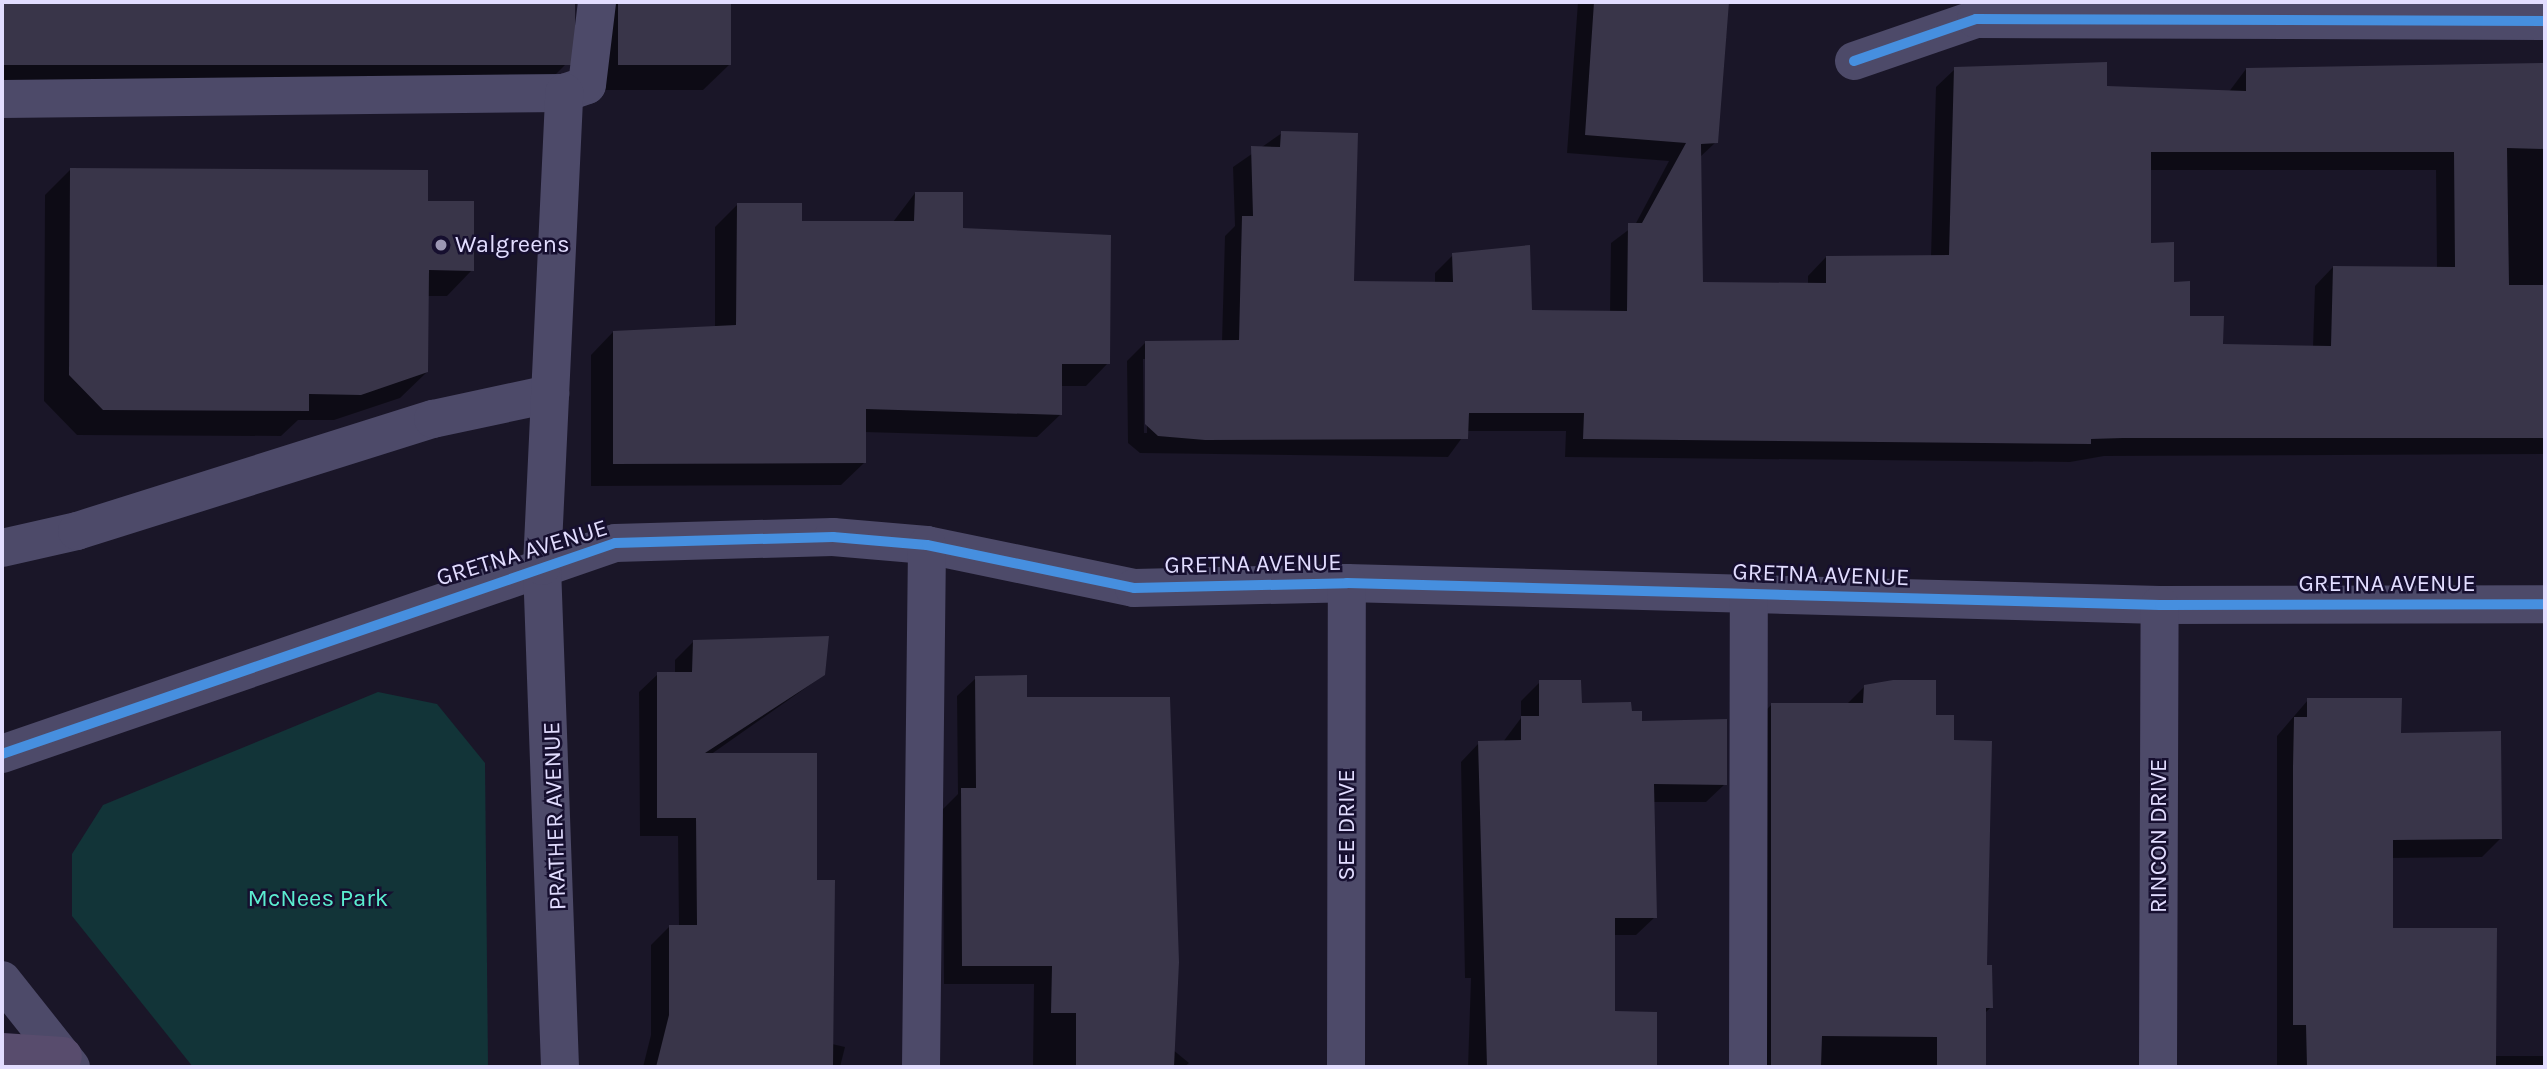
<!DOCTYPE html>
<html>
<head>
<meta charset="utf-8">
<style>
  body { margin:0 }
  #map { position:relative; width:2547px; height:1069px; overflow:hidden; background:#1a1628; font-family:Karla,sans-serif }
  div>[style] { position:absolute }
  .green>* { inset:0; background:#123438 }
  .shadow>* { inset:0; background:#0007 }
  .building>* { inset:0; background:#393549; transform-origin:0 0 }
  .minor>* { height:38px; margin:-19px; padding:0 19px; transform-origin:19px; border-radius:19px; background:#4d4a69 }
  .major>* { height:38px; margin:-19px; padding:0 19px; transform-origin:19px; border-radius:19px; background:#584c6d }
  .cycleway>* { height:10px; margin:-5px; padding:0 5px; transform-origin:5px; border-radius:5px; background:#468fdf }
  .dots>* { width:19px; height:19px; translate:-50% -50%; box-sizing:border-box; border:4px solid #160f2f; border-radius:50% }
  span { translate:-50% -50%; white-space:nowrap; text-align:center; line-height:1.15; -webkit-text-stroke:5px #160f2f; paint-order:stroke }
  .poi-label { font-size:24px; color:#e2ddff }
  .left { translate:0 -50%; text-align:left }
  .street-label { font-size:24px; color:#e2ddff }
  .park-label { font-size:24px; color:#5bedd0 }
  .frame { position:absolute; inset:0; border:4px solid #e2ddff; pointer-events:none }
</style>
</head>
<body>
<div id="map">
  <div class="green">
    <i style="clip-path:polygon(378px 692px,437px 704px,485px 763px,488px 1067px,193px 1067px,72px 916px,72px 854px,103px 805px)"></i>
  </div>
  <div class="shadow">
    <i style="clip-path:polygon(2px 2px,575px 2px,566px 64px,540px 90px,2px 90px)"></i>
    <i style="clip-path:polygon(605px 2px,729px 2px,729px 65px,703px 90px,587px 90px)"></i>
    <i style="clip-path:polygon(evenodd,1578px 2px,1727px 2px,1716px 142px,1699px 158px,1701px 283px,1808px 285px,1808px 276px,1826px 257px,1931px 256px,1936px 87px,1955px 69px,2106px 64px,2106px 87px,2228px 93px,2246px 69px,2545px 64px,2545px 454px,2104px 456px,2070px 462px,1565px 457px,1566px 431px,1467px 431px,1448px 457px,1140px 453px,1128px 443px,1127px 361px,1145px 343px,1222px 342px,1225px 236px,1235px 226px,1233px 167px,1282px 133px,1352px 283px,1435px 284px,1435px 273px,1453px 255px,1531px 312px,1610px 313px,1611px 243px,1635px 225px,1669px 161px,1567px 153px,1578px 2px,2149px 170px,2436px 170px,2437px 269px,2333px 267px,2315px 286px,2313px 347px,2222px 346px,2189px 318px,2150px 244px,2149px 170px,1578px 2px,1143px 359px,1147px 359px,1147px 433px,1144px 433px,1143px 359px)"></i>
    <i style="clip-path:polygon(71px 169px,426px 203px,472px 270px,447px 296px,427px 296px,427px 372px,400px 398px,334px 420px,298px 420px,281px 436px,77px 435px,44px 401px,45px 195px)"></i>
    <i style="clip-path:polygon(915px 193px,1108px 363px,1086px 386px,1060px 386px,1060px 415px,1037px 437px,864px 432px,864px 463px,841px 485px,591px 486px,591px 355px,613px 332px,715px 328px,715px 227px,737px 205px,800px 222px,893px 222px)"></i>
    <i style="clip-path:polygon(693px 642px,824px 675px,710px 755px,815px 882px,832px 1044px,845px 1047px,840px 1067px,643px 1067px,651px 1035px,651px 945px,670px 926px,679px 926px,678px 836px,640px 836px,639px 692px,658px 674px,675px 674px,675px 660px)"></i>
    <i style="clip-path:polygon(976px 678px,1025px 699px,1172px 1049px,1189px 1063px,1184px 1067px,1033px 1067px,1034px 984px,944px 984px,943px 809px,958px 794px,957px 696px)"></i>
    <i style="clip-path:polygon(1540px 682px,1580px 704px,1630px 713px,1725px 784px,1706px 802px,1653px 802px,1655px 917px,1636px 935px,1614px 935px,1614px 1013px,1655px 1013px,1655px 1067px,1468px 1067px,1471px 978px,1465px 978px,1461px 762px,1479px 743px,1503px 742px,1521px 718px,1521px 701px)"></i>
    <i style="clip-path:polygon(1865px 686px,1934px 717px,1952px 742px,1991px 1007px,1984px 1014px,1984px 1067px,1753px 1067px,1753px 724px,1771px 705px,1846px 705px)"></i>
    <i style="clip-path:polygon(2308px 700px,2399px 735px,2500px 839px,2482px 857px,2391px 858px,2391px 930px,2495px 1056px,2545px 1056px,2545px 1067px,2277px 1067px,2277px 736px)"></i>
  </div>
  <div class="building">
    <i style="left:2px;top:2px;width:573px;height:63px"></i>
    <i style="left:618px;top:2px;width:113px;height:63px"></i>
    <i style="clip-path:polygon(evenodd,1594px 2px,1729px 2px,1718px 143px,1701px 144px,1703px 282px,1826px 283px,1826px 256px,1949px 255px,1954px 67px,2107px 62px,2107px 86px,2246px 91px,2246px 68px,2545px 63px,2545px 149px,2507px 148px,2509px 285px,2545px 285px,2545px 438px,2123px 438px,2091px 439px,2091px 444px,1583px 439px,1584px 413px,1469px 413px,1468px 439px,1205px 440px,1158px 436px,1145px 424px,1145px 341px,1239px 340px,1242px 216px,1253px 216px,1251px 146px,1280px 147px,1281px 131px,1358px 133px,1354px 281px,1453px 282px,1452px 253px,1530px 245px,1532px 310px,1627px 311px,1628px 223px,1642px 223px,1686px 143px,1585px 135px,1594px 2px,2151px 152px,2454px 152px,2455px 267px,2333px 266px,2331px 346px,2223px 344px,2224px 316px,2190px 316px,2190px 281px,2174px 282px,2174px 242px,2151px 243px,2151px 152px)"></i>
    <i style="clip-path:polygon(70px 168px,428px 170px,428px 201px,474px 201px,474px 271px,429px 270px,428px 372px,361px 395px,309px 394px,309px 411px,103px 410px,69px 375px)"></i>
    <i style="clip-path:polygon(915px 192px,963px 192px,963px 228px,1111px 235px,1110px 364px,1062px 364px,1062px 415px,866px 409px,866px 463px,613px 464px,613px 331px,736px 325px,737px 203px,802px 203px,802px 221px,914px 221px)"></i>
    <i style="clip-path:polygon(829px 636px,825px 675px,705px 753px,817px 753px,817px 880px,835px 880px,833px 1067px,656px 1067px,669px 1015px,669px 925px,697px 925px,696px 818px,657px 818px,657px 672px,692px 672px,693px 640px)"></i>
    <i style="clip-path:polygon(1027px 675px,1027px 697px,1170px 697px,1179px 962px,1174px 1067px,1076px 1067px,1076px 1013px,1051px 1013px,1052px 966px,962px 966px,961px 788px,976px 788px,975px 676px)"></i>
    <i style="clip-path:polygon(1539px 680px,1581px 680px,1582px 703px,1631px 702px,1632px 711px,1642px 711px,1642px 721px,1727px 719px,1727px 785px,1654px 784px,1657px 918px,1615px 918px,1615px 1011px,1657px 1012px,1657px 1067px,1487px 1067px,1478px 741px,1521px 740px,1521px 716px,1539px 716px)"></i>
    <i style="clip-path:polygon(1893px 680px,1936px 680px,1936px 715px,1954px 715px,1954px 740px,1992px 741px,1987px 965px,1992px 965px,1993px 1008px,1986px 1008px,1986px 1067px,1937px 1067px,1937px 1037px,1822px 1036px,1821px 1067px,1771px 1067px,1771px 703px,1863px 703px,1864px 685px)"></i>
    <i style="clip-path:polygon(2307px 698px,2402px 698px,2401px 733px,2501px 731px,2502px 839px,2393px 840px,2393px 928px,2497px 928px,2496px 1067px,2307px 1067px,2306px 1025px,2293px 1025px,2293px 767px,2294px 717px,2307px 717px)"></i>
  </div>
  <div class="minor">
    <i style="left:1854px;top:61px;width:129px;rotate:-19deg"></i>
    <i style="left:1976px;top:19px;width:569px;rotate:0.2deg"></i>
    <i style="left:2px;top:99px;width:562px;rotate:-0.61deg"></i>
    <i style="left:564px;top:93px;width:24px;rotate:-19deg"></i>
    <i style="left:587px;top:85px;width:84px;rotate:-83.1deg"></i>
    <i style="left:2px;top:548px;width:77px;rotate:-12.8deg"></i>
    <i style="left:77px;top:531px;width:373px;rotate:-17.5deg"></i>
    <i style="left:433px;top:419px;width:120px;rotate:-12.1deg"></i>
    <i style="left:2px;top:754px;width:648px;rotate:-18.99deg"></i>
    <i style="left:615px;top:543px;width:218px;rotate:-1.6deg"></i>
    <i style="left:833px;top:537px;width:94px;rotate:4.9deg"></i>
    <i style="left:927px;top:545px;width:211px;rotate:11.7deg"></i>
    <i style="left:1134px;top:588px;width:213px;rotate:-1.3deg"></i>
    <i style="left:1347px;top:583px;width:813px;rotate:1.55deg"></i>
    <i style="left:2160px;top:605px;width:385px;rotate:-0.1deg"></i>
    <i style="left:2px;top:980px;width:111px;rotate:51.6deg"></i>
    <i style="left:560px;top:1067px;width:501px;rotate:-92.06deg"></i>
    <i style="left:542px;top:566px;width:474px;rotate:-87.3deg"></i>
    <i style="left:921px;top:1067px;width:522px;rotate:-89.34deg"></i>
    <i style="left:1346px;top:1067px;width:484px;rotate:-89.9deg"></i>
    <i style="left:1748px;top:1067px;width:473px;rotate:-89.9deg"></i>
    <i style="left:2158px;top:1067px;width:462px;rotate:-89.8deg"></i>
  </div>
  <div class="major">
    <i style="left:2px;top:1052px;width:61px;rotate:3.8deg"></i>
  </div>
  <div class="cycleway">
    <i style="left:1854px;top:61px;width:129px;rotate:-19deg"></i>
    <i style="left:1976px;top:19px;width:569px;rotate:0.2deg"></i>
    <i style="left:2px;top:754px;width:648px;rotate:-18.99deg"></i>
    <i style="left:615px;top:543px;width:218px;rotate:-1.6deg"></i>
    <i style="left:833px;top:537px;width:94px;rotate:4.9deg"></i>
    <i style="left:927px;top:545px;width:211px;rotate:11.7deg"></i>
    <i style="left:1134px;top:588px;width:213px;rotate:-1.3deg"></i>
    <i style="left:1347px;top:583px;width:813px;rotate:1.55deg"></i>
    <i style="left:2160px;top:605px;width:385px;rotate:-0.1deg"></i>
  </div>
  <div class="dots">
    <i style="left:441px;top:245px;background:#9c97b4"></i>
  </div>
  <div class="poi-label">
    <span class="left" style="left:455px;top:245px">Walgreens</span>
  </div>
  <div class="street-label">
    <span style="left:522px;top:553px;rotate:-17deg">GRETNA AVENUE</span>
    <span style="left:1253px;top:564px;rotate:-1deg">GRETNA AVENUE</span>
    <span style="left:1821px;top:575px;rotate:2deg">GRETNA AVENUE</span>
    <span style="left:2387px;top:584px">GRETNA AVENUE</span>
    <span style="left:555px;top:816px;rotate:-92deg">PRATHER AVENUE</span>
    <span style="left:1347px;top:825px;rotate:-90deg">SEE DRIVE</span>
    <span style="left:2159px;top:836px;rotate:-90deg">RINCON DRIVE</span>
  </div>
  <div class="park-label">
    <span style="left:318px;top:899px">McNees Park</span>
  </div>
  <div class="frame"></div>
</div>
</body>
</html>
